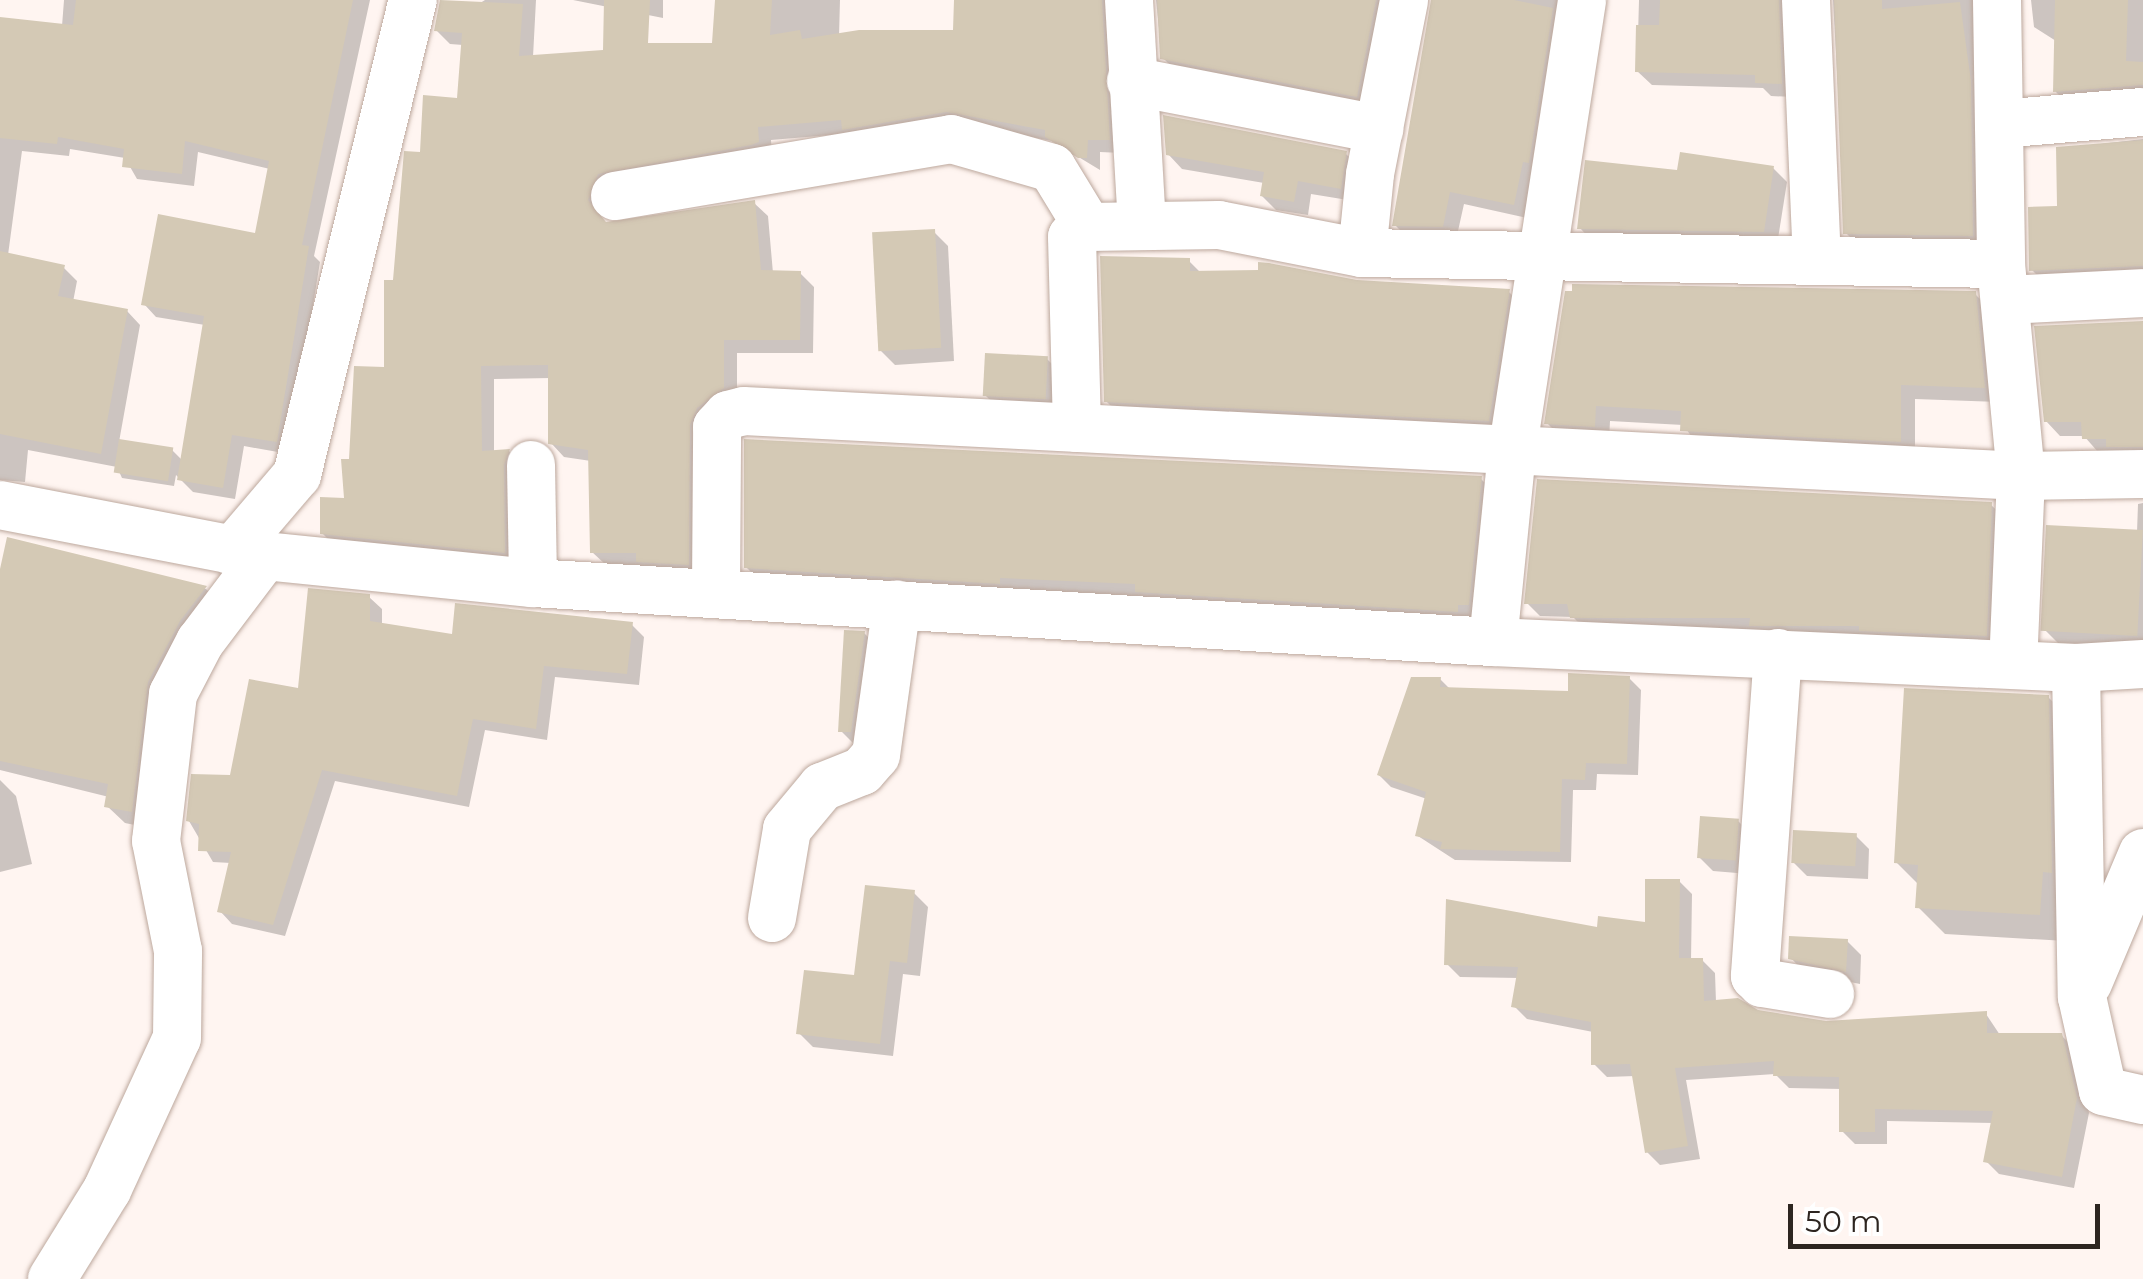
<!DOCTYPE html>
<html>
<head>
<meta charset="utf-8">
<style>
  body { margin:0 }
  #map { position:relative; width:2143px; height:1279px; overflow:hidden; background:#fff5f1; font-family:Montserrat,sans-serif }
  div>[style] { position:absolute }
  .shadow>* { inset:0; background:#0003 }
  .building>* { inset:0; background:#d4c9b5; transform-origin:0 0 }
  .roads { filter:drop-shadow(0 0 2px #bda89d) drop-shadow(0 0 2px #bda89d) }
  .minor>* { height:48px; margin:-24px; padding:0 24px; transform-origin:24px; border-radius:24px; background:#fff }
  span { translate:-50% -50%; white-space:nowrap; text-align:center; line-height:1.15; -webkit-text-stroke:9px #fff; paint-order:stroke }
  .scale { position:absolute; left:1788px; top:1204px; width:312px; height:45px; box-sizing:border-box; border:5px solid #2d2520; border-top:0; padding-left:12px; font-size:30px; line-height:35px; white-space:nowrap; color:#2d2520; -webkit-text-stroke:8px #fff; paint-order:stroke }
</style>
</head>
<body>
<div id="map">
  <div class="shadow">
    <i style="clip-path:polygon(evenodd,64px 0,370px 0,314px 256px,320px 262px,289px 454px,244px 446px,235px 499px,193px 492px,176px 475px,174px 486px,122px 478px,117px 467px,28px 450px,25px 482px,0 480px,0 20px,62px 26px,64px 0,70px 149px,125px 158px,137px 179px,194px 186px,198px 152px,270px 169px,257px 236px,144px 304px,156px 317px,205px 325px,183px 461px,172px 450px,119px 442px,140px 325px,127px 311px,73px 302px,77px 281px,63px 267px,8px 255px,22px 151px,69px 156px,70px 149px)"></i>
    <i style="clip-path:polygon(485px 0,536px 0,533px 57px,764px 42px,717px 0,840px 0,839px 37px,955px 32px,957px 0,1120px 0,1122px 153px,1100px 152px,1100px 170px,1052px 141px,962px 124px,771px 140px,772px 155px,610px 188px,600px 217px,607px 224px,754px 203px,768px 216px,773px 273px,800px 273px,814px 287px,813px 353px,737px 353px,737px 402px,701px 578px,606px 565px,592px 552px,591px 461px,564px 457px,551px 443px,551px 378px,494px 379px,494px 452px,509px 451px,522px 464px,518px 565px,336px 547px,322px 533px,346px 500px,351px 461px,386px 369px,395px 283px,422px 155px,460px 100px,463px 45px,450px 44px,436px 30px)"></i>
    <i style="clip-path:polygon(573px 0,663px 0,663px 18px)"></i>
    <i style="clip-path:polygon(1156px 0,1395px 0,1370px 109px,1176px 71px,1162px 57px)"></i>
    <i style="clip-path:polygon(1432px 0,1575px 0,1527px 218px,1464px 204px,1456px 240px,1409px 239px,1395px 225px)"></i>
    <i style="clip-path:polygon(1639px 0,1798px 0,1795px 97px,1771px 96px,1763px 88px,1652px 85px,1637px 71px)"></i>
    <i style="clip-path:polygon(1833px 0,1991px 0,1985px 9px,1973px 9px,1984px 96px,1986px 249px,1860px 247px,1846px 233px)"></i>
    <i style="clip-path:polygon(2031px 0,2143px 0,2143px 99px,2069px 105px,2055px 91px,2056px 41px,2034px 27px)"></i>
    <i style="clip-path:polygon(2143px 139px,2143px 279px,2046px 284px,2032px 270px,2059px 209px,2058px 149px)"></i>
    <i style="clip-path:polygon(1345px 153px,1359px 167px,1354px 201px,1311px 194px,1308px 215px,1276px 210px,1262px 196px,1264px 183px,1182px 169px,1168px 154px)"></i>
    <i style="clip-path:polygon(1773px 168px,1787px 182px,1777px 245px,1593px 242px,1580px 228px,1679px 173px)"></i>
    <i style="clip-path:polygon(934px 232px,948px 246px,954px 361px,895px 365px,881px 351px)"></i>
    <i style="clip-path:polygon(1189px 261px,1202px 274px,1508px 291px,1522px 305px,1502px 434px,1120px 415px,1106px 401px)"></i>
    <i style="clip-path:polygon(1575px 294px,1975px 294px,1990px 309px,1999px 402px,1915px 399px,1915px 456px,1698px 445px,1683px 425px,1610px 421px,1609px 441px,1562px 438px,1547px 423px)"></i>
    <i style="clip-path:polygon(2143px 323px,2143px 461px,2098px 452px,2084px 436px,2060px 436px,2046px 421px)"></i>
    <i style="clip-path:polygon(1047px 359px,1061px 373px,1062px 412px,999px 409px,985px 395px)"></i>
    <i style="clip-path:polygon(1481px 479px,1494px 492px,1482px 617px,760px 581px,746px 567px)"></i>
    <i style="clip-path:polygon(2143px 503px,2143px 648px,2059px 644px,2045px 630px,2137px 532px,2138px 504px)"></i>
    <i style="clip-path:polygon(1991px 505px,2005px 518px,1999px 649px,1586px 630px,1573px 617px,1540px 616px,1527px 603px)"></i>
    <i style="clip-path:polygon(9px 540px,206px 589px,223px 606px,149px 828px,125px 823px,107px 806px,109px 797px,0 770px,0 582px)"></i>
    <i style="clip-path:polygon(369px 597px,382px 609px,382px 625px,454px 637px,632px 625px,644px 637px,639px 685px,555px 677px,547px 740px,485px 730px,469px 807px,335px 781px,285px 936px,232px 924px,220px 911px,231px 863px,213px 862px,189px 821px,233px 777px)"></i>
    <i style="clip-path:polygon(864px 633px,878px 647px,855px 745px,841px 731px)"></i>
    <i style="clip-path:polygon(1629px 678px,1641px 690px,1638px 775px,1597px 774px,1596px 790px,1573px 790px,1571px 862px,1455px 860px,1418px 836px,1427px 799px,1391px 787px,1379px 775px,1440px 679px,1451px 690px,1570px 694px)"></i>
    <i style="clip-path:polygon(2048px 697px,2075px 724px,2066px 941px,1945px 934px,1918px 907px,1919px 885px,1896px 862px)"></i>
    <i style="clip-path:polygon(0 780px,16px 796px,32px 864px,0 872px)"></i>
    <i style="clip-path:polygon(1738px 821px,1752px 835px,1749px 874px,1713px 871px,1699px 857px)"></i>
    <i style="clip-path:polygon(1855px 835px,1869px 849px,1868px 879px,1807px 876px,1793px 862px)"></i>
    <i style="clip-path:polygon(1679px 881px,1692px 894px,1691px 961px,1702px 960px,1715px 973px,1716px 1002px,1825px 1024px,1986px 1014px,2000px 1035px,2061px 1035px,2074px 1048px,2089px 1113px,2074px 1188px,1999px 1174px,1986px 1161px,1993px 1123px,1887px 1121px,1887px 1144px,1855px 1144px,1842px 1131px,1842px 1089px,1789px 1088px,1775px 1074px,1686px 1080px,1700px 1159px,1660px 1165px,1647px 1152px,1635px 1076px,1607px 1077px,1594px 1064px,1593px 1032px,1527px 1019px,1514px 1006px,1519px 978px,1460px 977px,1447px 964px,1647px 925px)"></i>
    <i style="clip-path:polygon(914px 893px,928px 907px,920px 976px,903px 974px,893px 1056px,813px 1047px,799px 1033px,857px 978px)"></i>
    <i style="clip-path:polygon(1847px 941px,1861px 955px,1860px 984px,1805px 973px,1791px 958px)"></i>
  </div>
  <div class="building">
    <i style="clip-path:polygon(76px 0,353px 0,302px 245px,309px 246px,277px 442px,232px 435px,223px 488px,177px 480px,204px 316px,141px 305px,158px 214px,255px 233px,269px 161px,185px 141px,182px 174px,122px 167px,124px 149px,58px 137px,57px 144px,0 138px,0 17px,73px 25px)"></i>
    <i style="clip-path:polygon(440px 0,523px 4px,519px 56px,603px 50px,604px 0,650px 0,648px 43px,712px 43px,715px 0,772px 0,770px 35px,800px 30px,802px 39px,859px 30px,953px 30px,954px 0,1102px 0,1110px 140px,1088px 140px,1087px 158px,1078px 158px,1045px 137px,1045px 130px,946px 112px,842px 130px,841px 120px,758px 127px,759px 142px,751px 145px,598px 174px,588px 200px,606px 222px,755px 200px,761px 270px,801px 271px,800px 340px,724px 340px,724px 388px,697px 408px,690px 425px,689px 565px,636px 562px,636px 553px,590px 553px,588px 450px,548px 444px,548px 365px,481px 366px,482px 451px,510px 449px,504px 465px,505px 553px,320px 534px,320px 497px,344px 498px,341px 459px,349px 459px,354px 366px,384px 367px,384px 280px,393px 280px,404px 151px,420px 152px,423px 95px,457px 98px,462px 33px,434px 31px)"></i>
    <i style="clip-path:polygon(1157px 0,1376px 0,1357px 97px,1160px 59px)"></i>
    <i style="clip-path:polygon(1431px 0,1514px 0,1553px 8px,1529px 163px,1523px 162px,1514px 205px,1450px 192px,1443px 227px,1392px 226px)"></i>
    <i style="clip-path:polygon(1660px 0,1779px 0,1782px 84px,1755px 83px,1755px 75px,1635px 72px,1636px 25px,1659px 25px)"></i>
    <i style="clip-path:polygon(1834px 0,1882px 0,1882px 9px,1960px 2px,1971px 81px,1973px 236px,1843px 234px)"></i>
    <i style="clip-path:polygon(2055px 0,2128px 0,2126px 61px,2143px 62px,2143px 85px,2053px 92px)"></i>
    <i style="clip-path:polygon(1163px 115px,1347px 151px,1341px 189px,1298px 181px,1294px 202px,1260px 196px,1264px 172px,1166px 155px)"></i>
    <i style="clip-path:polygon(2143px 140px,2143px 266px,2029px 271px,2028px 207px,2057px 206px,2056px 147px)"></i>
    <i style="clip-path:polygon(1680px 152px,1774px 166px,1764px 232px,1577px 229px,1585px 160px,1677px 170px)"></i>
    <i style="left:935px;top:229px;width:119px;height:63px;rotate:87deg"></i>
    <i style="clip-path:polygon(0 251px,65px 265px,58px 296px,128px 309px,101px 454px,0 434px)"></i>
    <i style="clip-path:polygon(1100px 256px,1190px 258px,1190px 271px,1258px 270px,1258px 262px,1269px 263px,1357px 280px,1510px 289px,1489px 421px,1104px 402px)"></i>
    <i style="clip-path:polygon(1572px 284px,1976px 291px,1985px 388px,1901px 385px,1901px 442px,1680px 431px,1681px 411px,1596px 406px,1595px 427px,1544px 424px,1565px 291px,1572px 291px)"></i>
    <i style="clip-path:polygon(2143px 321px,2143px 447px,2106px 447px,2106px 439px,2082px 439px,2081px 422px,2044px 422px,2034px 326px)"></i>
    <i style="left:985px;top:353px;width:63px;height:43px;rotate:3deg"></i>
    <i style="left:119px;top:439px;width:55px;height:34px;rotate:9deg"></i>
    <i style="clip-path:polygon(744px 439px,1482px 476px,1469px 605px,1458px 605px,1458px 612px,1135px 592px,1135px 584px,1000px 578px,1000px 584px,744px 568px)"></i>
    <i style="clip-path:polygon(1537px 479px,1992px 502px,1987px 636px,1859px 631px,1859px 626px,1749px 626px,1750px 618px,1570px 618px,1567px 604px,1524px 604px)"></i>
    <i style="left:2046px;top:525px;width:97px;height:106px;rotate:3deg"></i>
    <i style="clip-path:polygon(7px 537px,207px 586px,180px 621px,148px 682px,132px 812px,104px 807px,108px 784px,0 761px,0 569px)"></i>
    <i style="clip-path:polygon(308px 588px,370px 594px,370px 621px,452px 634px,455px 603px,633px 622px,627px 674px,544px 666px,536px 729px,473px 719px,457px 796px,322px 770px,273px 925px,217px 912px,231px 852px,198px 851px,199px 824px,186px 821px,191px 774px,230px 775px,249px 679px,298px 688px)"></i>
    <i style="clip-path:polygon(844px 630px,865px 631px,851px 732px,838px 732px)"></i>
    <i style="clip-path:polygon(1568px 673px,1630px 676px,1627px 764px,1586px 763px,1585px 780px,1562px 779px,1560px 852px,1440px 849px,1442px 842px,1415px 836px,1426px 792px,1377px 775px,1411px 677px,1441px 677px,1440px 687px,1568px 691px)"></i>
    <i style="clip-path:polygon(1904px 688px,2049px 695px,2052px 873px,2043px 872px,2040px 915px,1915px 908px,1918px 865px,1894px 863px)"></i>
    <i style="left:1700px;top:816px;width:39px;height:42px;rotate:4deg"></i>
    <i style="left:1793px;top:830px;width:64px;height:33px;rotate:3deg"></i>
    <i style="clip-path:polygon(1645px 879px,1680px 879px,1679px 958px,1703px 958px,1704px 1001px,1738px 998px,1758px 1010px,1826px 1021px,1987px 1011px,1987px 1033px,2062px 1033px,2077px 1098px,2062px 1177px,1983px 1162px,1993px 1111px,1875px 1109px,1875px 1132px,1839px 1132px,1839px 1077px,1773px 1076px,1774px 1061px,1675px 1068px,1688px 1146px,1645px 1153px,1630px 1064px,1591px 1065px,1591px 1022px,1511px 1007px,1518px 967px,1444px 965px,1446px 899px,1597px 927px,1598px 916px,1645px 922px)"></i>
    <i style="clip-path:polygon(865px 885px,915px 890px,907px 963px,890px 961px,880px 1044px,796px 1034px,804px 970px,854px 975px)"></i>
    <i style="clip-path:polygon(1789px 936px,1848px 939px,1846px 972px,1788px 959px)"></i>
  </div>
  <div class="roads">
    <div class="minor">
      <i style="left:1129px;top:0;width:223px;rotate:86.7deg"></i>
      <i style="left:1806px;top:0;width:260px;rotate:87.6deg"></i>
      <i style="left:1997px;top:0;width:264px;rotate:89.1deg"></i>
      <i style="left:2001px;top:264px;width:213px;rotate:84.6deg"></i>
      <i style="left:2021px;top:476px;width:189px;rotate:92.4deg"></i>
      <i style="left:1131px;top:81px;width:253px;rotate:11deg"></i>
      <i style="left:1999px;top:124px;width:144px;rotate:-4.8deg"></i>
      <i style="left:615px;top:196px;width:341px;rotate:-9.6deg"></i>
      <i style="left:951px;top:139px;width:105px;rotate:16deg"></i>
      <i style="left:1052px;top:168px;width:69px;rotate:58.6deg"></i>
      <i style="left:1362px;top:253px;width:79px;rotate:-84.2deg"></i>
      <i style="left:1370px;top:174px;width:177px;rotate:-78.9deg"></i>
      <i style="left:2006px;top:300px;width:137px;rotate:-2.9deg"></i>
      <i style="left:1077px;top:428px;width:191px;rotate:-91.5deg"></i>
      <i style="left:1072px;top:237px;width:19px;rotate:-32deg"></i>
      <i style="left:1088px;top:227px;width:131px;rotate:-0.9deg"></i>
      <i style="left:1219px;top:225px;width:146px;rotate:11.1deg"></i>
      <i style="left:1362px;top:253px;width:639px;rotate:0.99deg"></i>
      <i style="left:531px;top:465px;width:118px;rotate:89deg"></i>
      <i style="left:0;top:505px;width:270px;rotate:10.9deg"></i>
      <i style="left:265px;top:556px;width:269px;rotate:5.8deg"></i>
      <i style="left:533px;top:583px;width:962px;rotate:3.52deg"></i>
      <i style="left:1493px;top:642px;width:584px;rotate:2.55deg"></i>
      <i style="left:2076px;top:668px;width:67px;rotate:-3.4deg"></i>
      <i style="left:232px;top:551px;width:100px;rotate:-49.5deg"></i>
      <i style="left:297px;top:475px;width:489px;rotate:-76.3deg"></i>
      <i style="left:716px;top:590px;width:163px;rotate:-89.6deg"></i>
      <i style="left:717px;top:427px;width:16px;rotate:-47deg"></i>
      <i style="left:728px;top:415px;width:16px;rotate:-14deg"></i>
      <i style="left:744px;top:411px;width:1279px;rotate:2.91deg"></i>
      <i style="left:2021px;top:476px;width:122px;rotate:-0.9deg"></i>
      <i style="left:1493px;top:642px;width:190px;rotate:-84.3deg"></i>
      <i style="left:1512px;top:453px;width:458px;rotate:-81.2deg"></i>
      <i style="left:1778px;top:653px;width:324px;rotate:94.1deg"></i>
      <i style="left:1755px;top:976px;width:10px;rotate:45deg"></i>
      <i style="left:1762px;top:983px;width:69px;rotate:9.2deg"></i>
      <i style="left:2076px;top:668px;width:329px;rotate:89deg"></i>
      <i style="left:2082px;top:997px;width:96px;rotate:77.4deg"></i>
      <i style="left:2103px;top:1091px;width:41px;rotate:12.7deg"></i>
      <i style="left:772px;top:918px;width:90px;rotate:-80.4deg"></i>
      <i style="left:787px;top:829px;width:55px;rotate:-50.2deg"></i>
      <i style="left:822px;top:787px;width:43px;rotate:-21.8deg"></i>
      <i style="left:862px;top:771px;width:21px;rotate:-49deg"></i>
      <i style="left:876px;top:755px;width:152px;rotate:-82.1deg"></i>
      <i style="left:2088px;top:983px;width:141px;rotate:-67.1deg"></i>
      <i style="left:52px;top:1279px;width:105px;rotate:-58.3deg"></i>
      <i style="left:107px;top:1190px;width:167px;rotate:-65.3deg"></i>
      <i style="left:177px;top:1038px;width:87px;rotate:-89.3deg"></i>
      <i style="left:178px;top:951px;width:112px;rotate:-101.3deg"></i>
      <i style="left:156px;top:841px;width:148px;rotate:-83.4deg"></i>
      <i style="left:173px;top:694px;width:59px;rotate:-62.6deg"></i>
      <i style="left:200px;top:642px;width:108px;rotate:-52.9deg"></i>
    </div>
  </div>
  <div class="scale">50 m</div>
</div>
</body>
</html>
